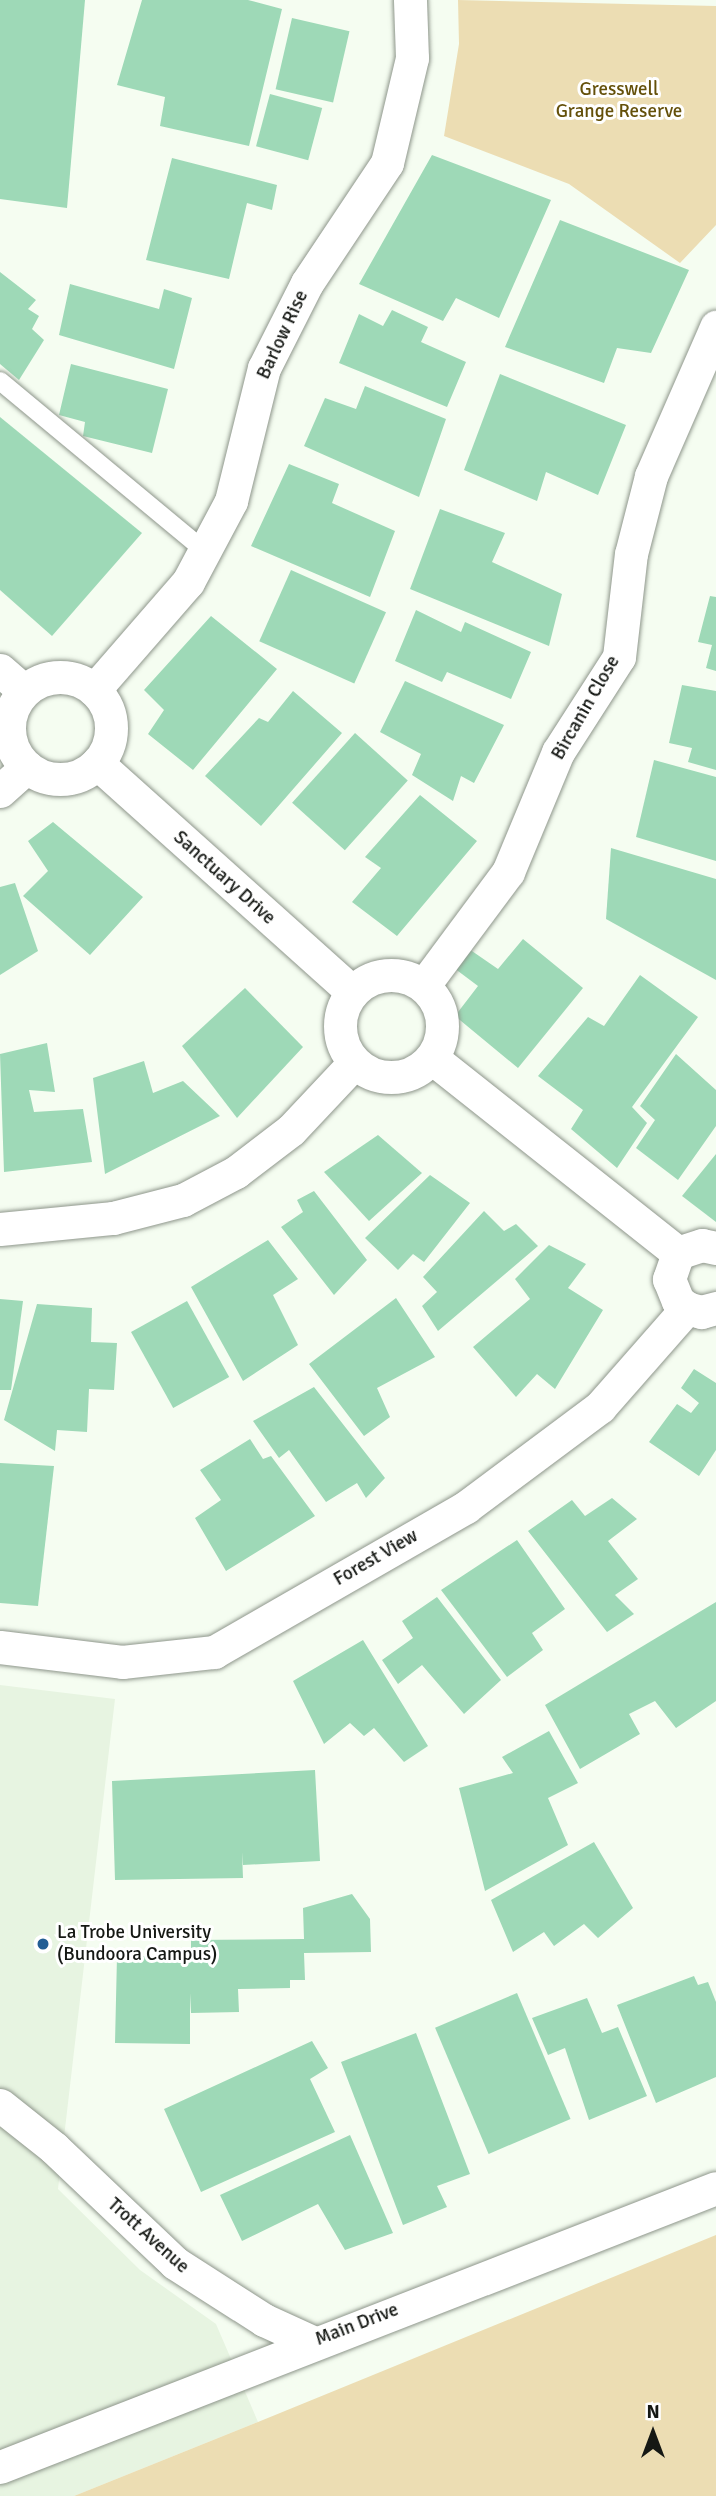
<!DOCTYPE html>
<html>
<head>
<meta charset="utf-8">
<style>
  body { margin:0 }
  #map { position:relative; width:716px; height:2496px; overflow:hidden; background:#f5fdf1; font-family:Signika,sans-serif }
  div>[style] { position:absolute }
  .built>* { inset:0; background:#e7f4e1 }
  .green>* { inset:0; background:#ecddb3 }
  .building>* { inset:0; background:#9ed9b7; transform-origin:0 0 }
  .roads { filter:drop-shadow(0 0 2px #8e968b) drop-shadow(0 0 2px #8e968b) }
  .service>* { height:18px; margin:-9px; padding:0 9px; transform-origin:9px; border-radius:9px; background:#fff }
  .minor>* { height:33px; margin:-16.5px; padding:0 16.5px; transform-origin:16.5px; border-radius:16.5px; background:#fff }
  .minor>.ring { margin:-16.5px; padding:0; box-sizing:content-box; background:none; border:33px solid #fff; border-radius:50% }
  .dots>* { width:19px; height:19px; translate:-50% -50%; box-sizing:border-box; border:4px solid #fff; border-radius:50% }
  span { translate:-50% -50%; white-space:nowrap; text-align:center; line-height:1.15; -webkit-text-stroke:6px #fff; paint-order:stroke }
  .park-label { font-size:19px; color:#64500a }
  .street-label { font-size:19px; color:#151814 }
  .poi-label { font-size:19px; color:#151814 }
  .left { translate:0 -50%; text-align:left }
  .north { position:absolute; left:618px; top:2398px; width:70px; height:70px; -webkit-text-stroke:5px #fff; paint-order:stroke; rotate:0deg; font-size:19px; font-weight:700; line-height:28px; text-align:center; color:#151814 }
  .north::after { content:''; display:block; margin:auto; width:24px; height:32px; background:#151814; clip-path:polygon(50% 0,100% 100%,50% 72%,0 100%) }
</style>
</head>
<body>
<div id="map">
  <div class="built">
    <i style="clip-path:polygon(0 1685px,115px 1699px,58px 2189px,140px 2270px,216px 2324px,258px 2422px,74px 2496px,0 2496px)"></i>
  </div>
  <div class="green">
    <i style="clip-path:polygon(458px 0,716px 6px,716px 225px,680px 263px,569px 184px,444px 136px,459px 44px)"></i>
    <i style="clip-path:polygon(716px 2235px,716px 2496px,74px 2496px,258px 2422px)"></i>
  </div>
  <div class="building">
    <i style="clip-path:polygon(0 0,85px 0,67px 208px,0 199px)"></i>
    <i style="clip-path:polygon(142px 0,248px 0,282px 9px,249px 146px,160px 126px,165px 97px,117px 85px)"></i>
    <i style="left:292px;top:18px;width:59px;height:73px;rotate:13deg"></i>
    <i style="left:270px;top:94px;width:54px;height:54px;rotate:15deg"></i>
    <i style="clip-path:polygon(432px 155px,551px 200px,499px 318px,456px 298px,443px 321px,359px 284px)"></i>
    <i style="clip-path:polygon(172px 158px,277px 185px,272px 210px,247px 203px,229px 279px,146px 260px)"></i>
    <i style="clip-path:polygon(560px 220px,689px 270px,651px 353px,617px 348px,604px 383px,505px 347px)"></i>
    <i style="clip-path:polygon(0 272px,36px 300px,28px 309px,39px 316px,32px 329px,44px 340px,19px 380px,0 364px)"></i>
    <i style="clip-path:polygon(70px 284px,159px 309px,164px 289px,192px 298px,174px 369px,59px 335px)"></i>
    <i style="clip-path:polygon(392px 310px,428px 327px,421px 342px,466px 362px,447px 407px,339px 363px,359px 314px,383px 326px)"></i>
    <i style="clip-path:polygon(71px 364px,168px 389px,152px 453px,83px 436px,85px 422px,59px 415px)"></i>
    <i style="clip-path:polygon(500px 374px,626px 425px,598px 495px,546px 472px,537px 501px,464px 470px)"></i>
    <i style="clip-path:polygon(365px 386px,446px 419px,419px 497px,304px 446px,325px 398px,356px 409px)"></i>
    <i style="clip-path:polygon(0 417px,142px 533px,52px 636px,0 590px)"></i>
    <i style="clip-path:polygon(289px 464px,339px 484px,332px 503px,395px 531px,370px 597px,251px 546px)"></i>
    <i style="clip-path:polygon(440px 509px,505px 533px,492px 562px,562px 594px,549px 646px,410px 589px)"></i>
    <i style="left:291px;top:570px;width:104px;height:78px;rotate:24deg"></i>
    <i style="clip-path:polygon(710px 596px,716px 597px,716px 671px,706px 668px,712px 645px,698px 642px)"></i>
    <i style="clip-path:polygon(416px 610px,461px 632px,465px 622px,531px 652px,511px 699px,447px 672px,442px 682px,395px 661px)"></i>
    <i style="clip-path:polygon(211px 616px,277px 669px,193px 770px,148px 734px,164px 710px,144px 690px)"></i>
    <i style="clip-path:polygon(405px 681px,504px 725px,474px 783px,461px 776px,453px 801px,412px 775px,421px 754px,380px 732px)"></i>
    <i style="clip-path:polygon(682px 685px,716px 691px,716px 770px,688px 762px,692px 748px,669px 743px)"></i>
    <i style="clip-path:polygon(293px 691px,342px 733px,261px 826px,205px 776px,259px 718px,268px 722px)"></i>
    <i style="left:355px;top:733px;width:71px;height:94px;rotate:42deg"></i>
    <i style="clip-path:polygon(654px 760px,716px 777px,716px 861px,636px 837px)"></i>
    <i style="clip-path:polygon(420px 795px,477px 841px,397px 936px,352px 902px,381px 868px,365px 857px)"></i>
    <i style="clip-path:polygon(53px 822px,143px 897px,90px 955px,23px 896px,48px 871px,28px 841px)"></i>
    <i style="clip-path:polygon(611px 848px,716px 879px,716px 980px,606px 919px)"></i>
    <i style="clip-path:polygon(15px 883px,38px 951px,0 975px,0 887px)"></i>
    <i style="clip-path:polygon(523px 939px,583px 988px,518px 1068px,455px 1016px,478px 986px,454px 968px,469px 949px,498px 969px)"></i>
    <i style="clip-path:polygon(640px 975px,698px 1017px,632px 1107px,647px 1123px,617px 1168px,571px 1129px,583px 1110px,538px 1076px,588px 1017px,604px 1026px)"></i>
    <i style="clip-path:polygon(245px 988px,303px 1047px,237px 1118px,182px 1046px)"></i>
    <i style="clip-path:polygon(47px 1043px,55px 1092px,29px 1090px,34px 1112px,83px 1109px,92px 1162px,4px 1172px,0 1054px)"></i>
    <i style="clip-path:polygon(676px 1054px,716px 1090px,716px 1126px,678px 1180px,636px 1148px,655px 1120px,640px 1106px)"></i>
    <i style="clip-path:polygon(144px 1061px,153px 1093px,183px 1081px,220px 1116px,105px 1174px,93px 1078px)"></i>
    <i style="clip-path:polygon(378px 1135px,422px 1173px,369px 1221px,324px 1172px)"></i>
    <i style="clip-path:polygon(716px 1154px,716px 1222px,682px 1196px)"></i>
    <i style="clip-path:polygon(430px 1175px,470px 1203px,424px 1262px,413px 1254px,398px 1270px,365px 1238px)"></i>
    <i style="clip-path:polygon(314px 1191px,367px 1260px,334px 1295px,281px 1227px,303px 1212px,297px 1200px)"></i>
    <i style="clip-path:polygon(484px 1211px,504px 1231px,516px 1224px,538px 1246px,438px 1331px,422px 1306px,437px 1292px,423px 1277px)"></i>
    <i style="clip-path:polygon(268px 1240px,298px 1279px,273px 1295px,298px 1345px,243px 1381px,191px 1287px)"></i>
    <i style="clip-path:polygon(549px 1245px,586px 1264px,568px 1288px,603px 1310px,555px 1389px,537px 1374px,516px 1397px,473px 1347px,530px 1299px,515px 1279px)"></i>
    <i style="clip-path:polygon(396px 1298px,435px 1357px,377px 1388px,390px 1417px,364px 1436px,309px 1364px)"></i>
    <i style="clip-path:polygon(0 1299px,23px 1301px,11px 1390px,0 1390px)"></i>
    <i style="left:187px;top:1301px;width:87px;height:64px;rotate:61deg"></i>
    <i style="clip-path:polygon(37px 1304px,92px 1308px,91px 1342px,117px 1343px,114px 1390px,89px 1389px,87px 1432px,57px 1430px,55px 1451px,4px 1420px)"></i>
    <i style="clip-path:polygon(694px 1369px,716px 1383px,716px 1450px,699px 1476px,649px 1442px,677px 1404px,691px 1413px,699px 1403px,681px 1388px)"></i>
    <i style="clip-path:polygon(314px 1387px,385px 1478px,366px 1498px,357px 1483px,326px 1502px,289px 1450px,279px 1458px,253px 1421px)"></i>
    <i style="clip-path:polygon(250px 1439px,263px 1459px,271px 1456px,315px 1516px,226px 1571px,195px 1518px,221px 1500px,200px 1470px)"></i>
    <i style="clip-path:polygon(0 1463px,54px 1466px,38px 1606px,0 1603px)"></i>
    <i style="clip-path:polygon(612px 1498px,637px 1519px,608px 1541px,638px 1579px,615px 1595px,634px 1614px,607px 1632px,528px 1531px,572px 1500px,585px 1516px)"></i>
    <i style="clip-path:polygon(517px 1540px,565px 1609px,532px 1633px,543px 1650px,507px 1677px,441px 1590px)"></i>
    <i style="clip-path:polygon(437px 1597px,501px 1680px,464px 1714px,422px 1665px,398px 1684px,382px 1660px,413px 1638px,402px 1621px)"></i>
    <i style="clip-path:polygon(716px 1602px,716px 1701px,676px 1728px,655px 1701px,629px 1714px,640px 1734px,580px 1769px,545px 1705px)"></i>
    <i style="clip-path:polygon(363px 1640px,428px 1746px,404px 1762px,374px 1728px,364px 1736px,350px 1723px,324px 1744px,293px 1681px)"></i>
    <i style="clip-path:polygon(549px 1731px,578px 1783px,548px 1798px,568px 1845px,485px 1891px,459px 1788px,513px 1773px,502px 1757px)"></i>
    <i style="clip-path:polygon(315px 1770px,320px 1861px,243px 1865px,242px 1852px,243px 1878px,115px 1880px,112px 1781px)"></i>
    <i style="clip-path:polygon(594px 1842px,633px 1908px,598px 1938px,584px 1924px,554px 1946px,544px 1932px,513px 1952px,491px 1900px)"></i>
    <i style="clip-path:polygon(352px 1894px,370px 1919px,371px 1952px,304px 1953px,305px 1980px,290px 1980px,290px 1988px,238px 1989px,239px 2012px,191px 2013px,190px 1993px,190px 2044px,115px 2043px,117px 1956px,191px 1957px,191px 1940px,304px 1939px,303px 1908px)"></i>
    <i style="clip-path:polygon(694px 1976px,698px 1985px,708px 1982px,716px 2002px,716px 2077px,656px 2103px,617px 2005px)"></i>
    <i style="left:517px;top:1993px;width:137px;height:89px;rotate:67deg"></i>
    <i style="clip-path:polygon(587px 1998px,602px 2033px,618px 2027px,647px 2096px,589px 2120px,565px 2048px,548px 2055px,532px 2018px)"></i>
    <i style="clip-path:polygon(416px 2033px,470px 2174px,437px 2186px,447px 2207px,403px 2225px,341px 2062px)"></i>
    <i style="clip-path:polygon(312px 2041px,328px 2068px,310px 2079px,335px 2132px,201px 2192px,164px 2109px)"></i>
    <i style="clip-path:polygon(350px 2135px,393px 2233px,345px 2250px,318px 2204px,242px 2241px,220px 2195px)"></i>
  </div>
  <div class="roads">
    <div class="service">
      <i style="left:0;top:381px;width:266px;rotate:39.7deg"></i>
    </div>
    <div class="minor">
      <i style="left:0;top:670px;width:32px;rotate:41deg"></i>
      <i class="ring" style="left:9px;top:677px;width:69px;height:69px"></i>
      <i style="left:94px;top:690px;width:143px;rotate:-49deg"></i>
      <i style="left:188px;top:582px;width:92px;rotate:-62deg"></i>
      <i style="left:231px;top:501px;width:137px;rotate:-76.1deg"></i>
      <i style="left:264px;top:368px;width:95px;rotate:-63.2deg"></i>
      <i style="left:307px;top:283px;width:144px;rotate:-56.3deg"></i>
      <i style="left:387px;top:163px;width:108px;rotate:-76.6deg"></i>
      <i style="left:412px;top:58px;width:58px;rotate:-92deg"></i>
      <i style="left:97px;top:763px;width:343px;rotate:41.9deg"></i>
      <i style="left:0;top:791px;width:36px;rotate:-42deg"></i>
      <i class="ring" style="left:340px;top:975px;width:69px;height:69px"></i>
      <i style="left:424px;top:985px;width:141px;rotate:-53.4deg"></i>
      <i style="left:508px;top:872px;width:130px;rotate:-67.4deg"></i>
      <i style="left:558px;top:752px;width:113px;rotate:-57.3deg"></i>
      <i style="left:619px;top:657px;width:104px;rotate:-83.4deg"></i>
      <i style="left:631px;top:554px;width:81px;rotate:-75.6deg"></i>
      <i style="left:651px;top:476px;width:163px;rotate:-66.4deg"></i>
      <i style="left:432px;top:1058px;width:314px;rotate:38.4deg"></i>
      <i style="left:0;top:1229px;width:114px;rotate:-5.6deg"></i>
      <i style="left:113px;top:1218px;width:72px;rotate:-14.4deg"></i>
      <i style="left:183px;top:1200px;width:60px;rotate:-27.8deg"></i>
      <i style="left:236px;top:1172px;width:69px;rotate:-37.4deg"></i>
      <i style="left:291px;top:1130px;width:92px;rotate:-46.8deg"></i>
      <i style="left:716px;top:1248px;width:14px;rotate:-168deg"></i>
      <i style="left:702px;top:1245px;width:25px;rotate:162deg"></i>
      <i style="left:678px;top:1253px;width:28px;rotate:109deg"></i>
      <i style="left:669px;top:1279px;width:24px;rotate:68deg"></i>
      <i style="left:678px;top:1301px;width:11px;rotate:38deg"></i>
      <i style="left:687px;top:1308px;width:15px;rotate:16deg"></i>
      <i style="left:701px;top:1312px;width:16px;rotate:-15deg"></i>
      <i style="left:0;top:1647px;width:123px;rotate:7deg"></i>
      <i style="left:122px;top:1662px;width:93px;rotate:-6.2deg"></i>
      <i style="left:214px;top:1652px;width:291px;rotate:-29.9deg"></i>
      <i style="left:466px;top:1507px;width:167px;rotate:-36.7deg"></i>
      <i style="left:600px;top:1407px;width:132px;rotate:-48.7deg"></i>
      <i style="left:0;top:2105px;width:69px;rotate:38.5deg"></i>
      <i style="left:54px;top:2148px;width:167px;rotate:43.5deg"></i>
      <i style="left:175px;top:2263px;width:106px;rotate:32.6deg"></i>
      <i style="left:264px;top:2320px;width:53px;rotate:24.6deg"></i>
      <i style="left:0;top:2467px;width:768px;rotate:-21.29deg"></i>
    </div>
  </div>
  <div class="dots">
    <i style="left:43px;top:1944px;background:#225d94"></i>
  </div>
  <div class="park-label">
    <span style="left:619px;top:101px">Gresswell<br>Grange Reserve</span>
  </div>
  <div class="street-label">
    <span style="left:283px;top:335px;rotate:-65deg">Barlow Rise</span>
    <span style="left:586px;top:708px;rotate:-60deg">Bircanin Close</span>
    <span style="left:224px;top:878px;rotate:42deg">Sanctuary Drive</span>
    <span style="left:376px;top:1558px;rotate:-30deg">Forest View</span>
    <span style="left:148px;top:2236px;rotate:42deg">Trott Avenue</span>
    <span style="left:357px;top:2325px;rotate:-21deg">Main Drive</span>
  </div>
  <div class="poi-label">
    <span class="left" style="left:57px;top:1944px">La Trobe University<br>(Bundoora Campus)</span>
  </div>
  <div class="north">N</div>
</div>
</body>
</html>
